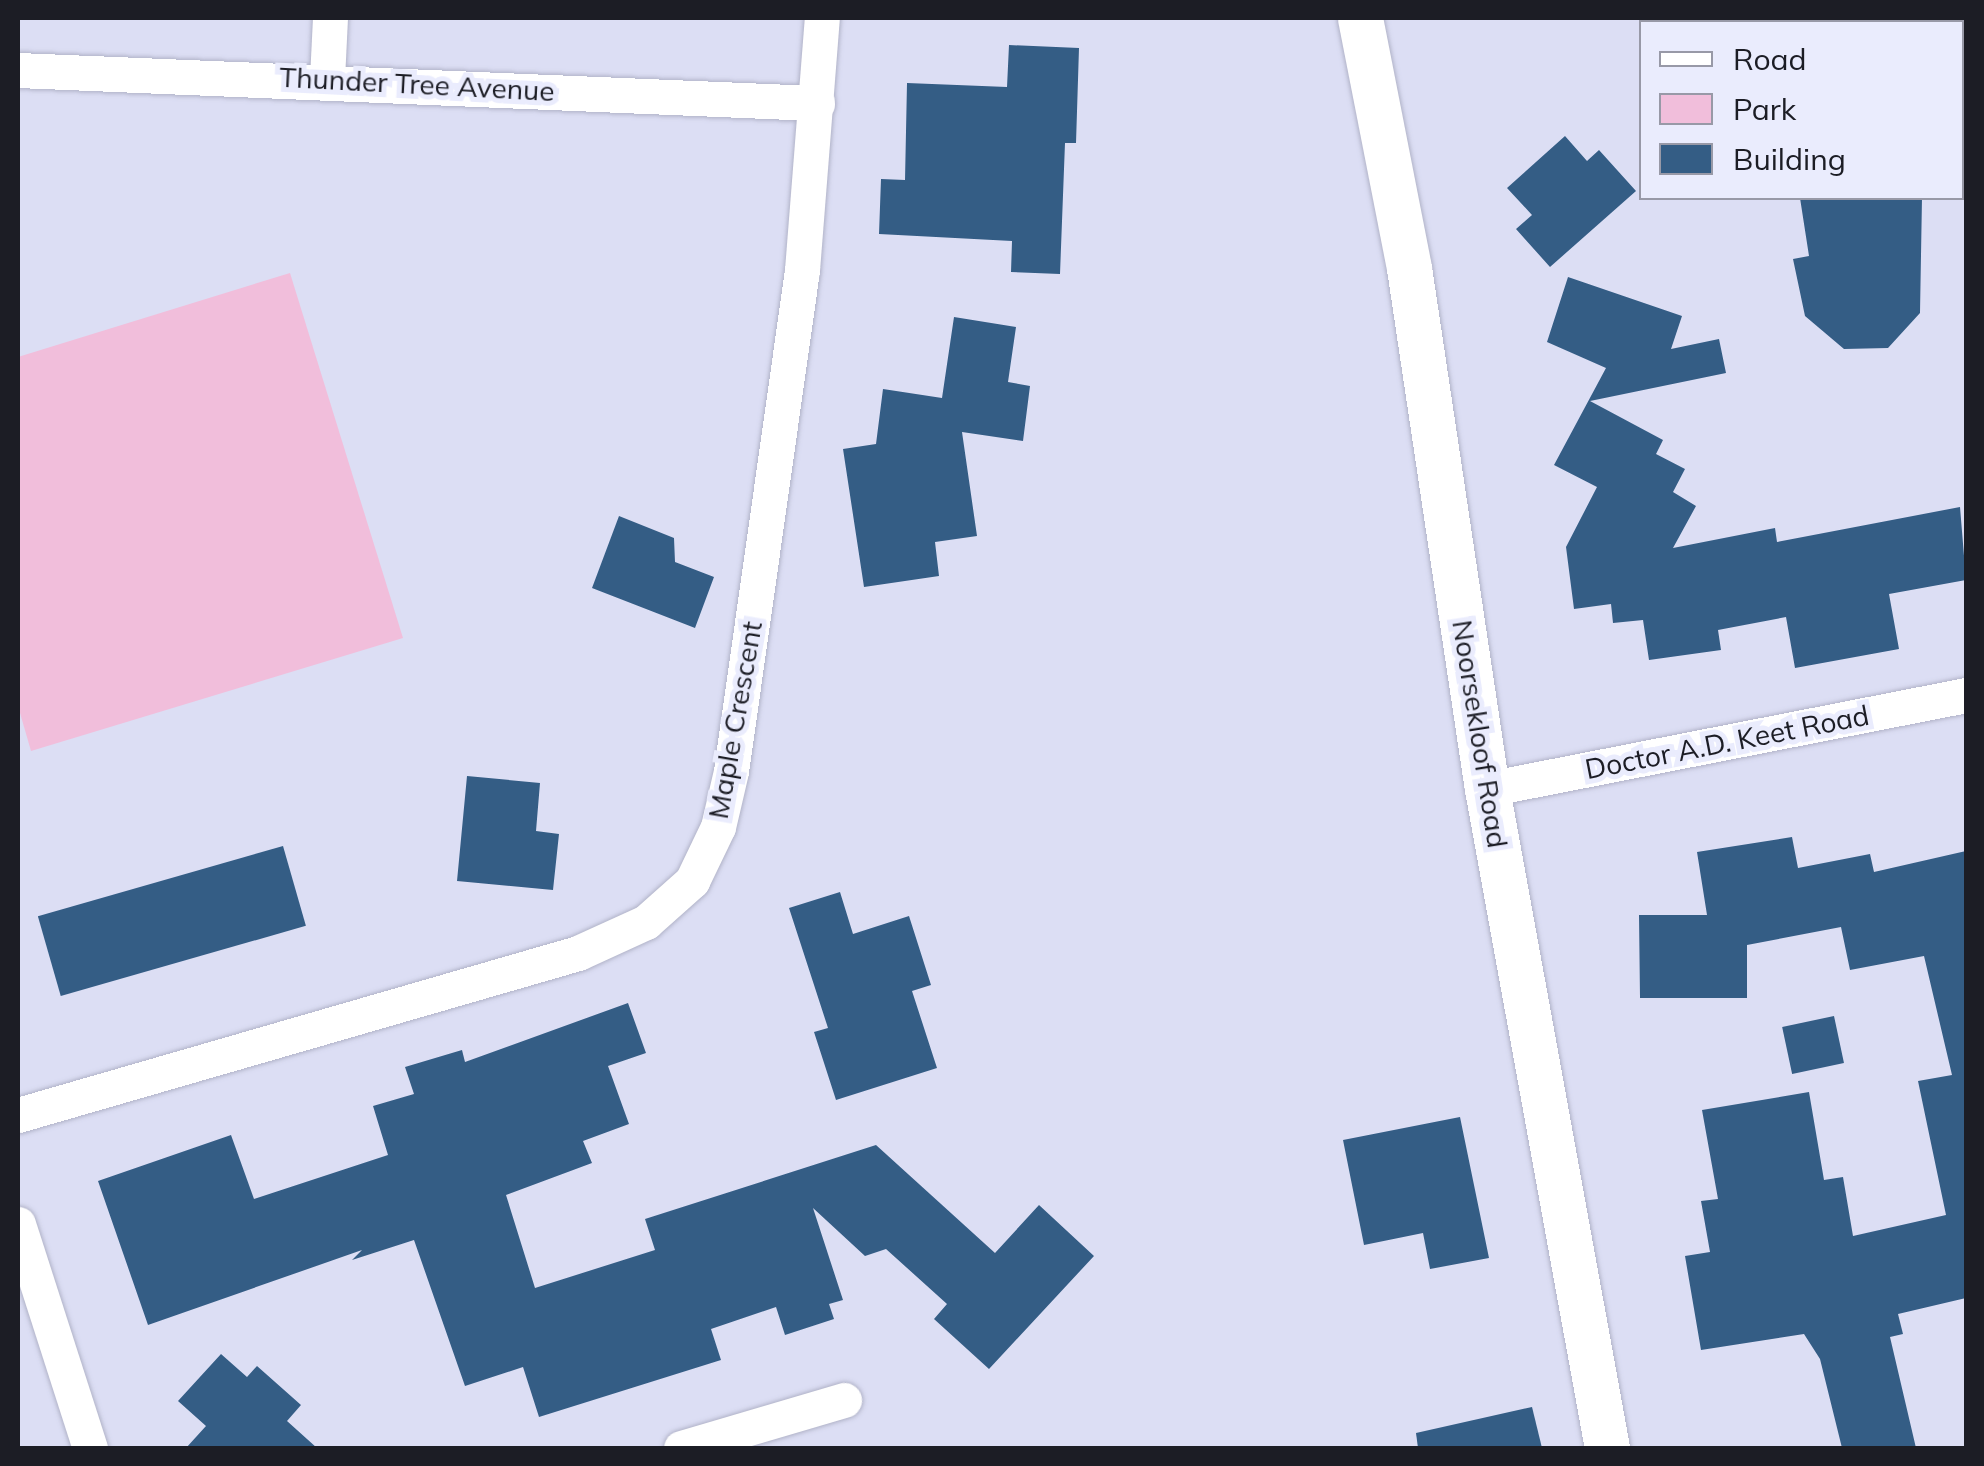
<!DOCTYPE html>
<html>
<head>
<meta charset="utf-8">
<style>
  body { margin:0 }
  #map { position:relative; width:1984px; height:1466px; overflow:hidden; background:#dcdef4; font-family:Mulish,sans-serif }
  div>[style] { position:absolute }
  .green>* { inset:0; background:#f1bedb }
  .building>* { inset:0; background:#345d85; transform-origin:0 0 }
  .roads { filter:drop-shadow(0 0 2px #b1b3c8) drop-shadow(0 0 2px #b1b3c8) }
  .minor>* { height:35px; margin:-17.5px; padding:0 17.5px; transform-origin:17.5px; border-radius:17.5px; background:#fff }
  .tertiary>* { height:45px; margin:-22.5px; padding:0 22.5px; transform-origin:22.5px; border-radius:22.5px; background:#fff }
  span { translate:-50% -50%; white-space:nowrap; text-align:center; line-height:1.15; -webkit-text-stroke:10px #eaecfd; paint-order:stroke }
  .street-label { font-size:28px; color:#1c1d25 }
  .frame { position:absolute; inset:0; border:20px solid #1c1d25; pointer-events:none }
  .legend { position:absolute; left:1639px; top:20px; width:325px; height:180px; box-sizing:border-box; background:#eaecfd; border:2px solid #9899a7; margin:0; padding:12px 18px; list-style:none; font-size:30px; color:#1c1d25 }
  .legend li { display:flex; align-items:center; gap:20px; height:50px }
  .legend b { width:50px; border:2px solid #9899a7 }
</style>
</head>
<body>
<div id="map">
  <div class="green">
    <i style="clip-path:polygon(290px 273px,403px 638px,31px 751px,18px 706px,18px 357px)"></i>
  </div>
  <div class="building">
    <i style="clip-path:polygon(1009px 45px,1079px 48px,1076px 143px,1065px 143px,1060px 274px,1011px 272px,1012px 241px,879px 234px,881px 179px,905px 180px,907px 83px,1007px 87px)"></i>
    <i style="clip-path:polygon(1565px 136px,1587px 161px,1599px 150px,1636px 191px,1550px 267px,1516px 229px,1532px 215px,1507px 188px)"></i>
    <i style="clip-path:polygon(1800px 198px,1922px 198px,1920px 313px,1888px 348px,1844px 349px,1805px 316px,1793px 259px,1809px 256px)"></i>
    <i style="clip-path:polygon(1568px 277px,1682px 316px,1671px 349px,1719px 339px,1726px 373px,1590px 401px,1663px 440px,1656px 454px,1685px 469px,1673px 492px,1696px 506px,1673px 548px,1775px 528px,1777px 542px,1960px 507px,1966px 580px,1889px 594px,1899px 649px,1795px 668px,1786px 617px,1718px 630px,1721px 650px,1649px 660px,1643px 620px,1613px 623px,1611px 604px,1574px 609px,1566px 547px,1597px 487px,1554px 465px,1606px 368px,1547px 342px)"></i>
    <i style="clip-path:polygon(954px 317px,1016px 327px,1008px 382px,1030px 386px,1023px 441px,962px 432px,977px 536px,935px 542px,939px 576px,864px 587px,843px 449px,876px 444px,883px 389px,942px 398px)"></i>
    <i style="clip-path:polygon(619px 516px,674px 538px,675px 562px,714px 577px,695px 628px,592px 588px)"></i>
    <i style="clip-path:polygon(467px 776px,540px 783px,536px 831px,559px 834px,553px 890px,457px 881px)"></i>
    <i style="clip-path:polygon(1792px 837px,1798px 868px,1870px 854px,1874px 872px,1966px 851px,1966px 1298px,1898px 1314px,1903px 1334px,1890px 1337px,1916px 1448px,1842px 1448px,1820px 1359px,1804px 1334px,1701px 1350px,1685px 1256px,1710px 1252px,1701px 1201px,1718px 1199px,1702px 1110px,1809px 1092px,1824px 1180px,1843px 1177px,1853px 1236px,1946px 1215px,1918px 1081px,1952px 1075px,1924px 956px,1850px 970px,1841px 927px,1747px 945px,1747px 998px,1640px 998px,1639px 915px,1707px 915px,1697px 852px)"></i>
    <i style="left:283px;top:846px;width:83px;height:255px;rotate:74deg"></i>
    <i style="clip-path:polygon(840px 892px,853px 934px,909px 916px,931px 985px,912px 991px,937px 1068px,836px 1100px,814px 1032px,828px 1028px,789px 908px)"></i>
    <i style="clip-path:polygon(628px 1003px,646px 1053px,608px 1066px,629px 1124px,583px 1141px,592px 1163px,506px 1195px,535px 1288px,655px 1250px,645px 1219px,876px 1145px,995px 1253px,1039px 1205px,1094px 1256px,989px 1369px,934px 1319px,947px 1304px,886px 1249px,865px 1256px,813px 1208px,843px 1300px,829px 1304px,834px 1319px,785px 1335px,776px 1307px,711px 1329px,721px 1360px,539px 1417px,523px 1367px,465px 1386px,414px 1240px,352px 1260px,362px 1250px,148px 1325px,98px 1181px,231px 1135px,254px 1199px,388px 1155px,373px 1106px,414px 1094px,405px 1067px,462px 1050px,465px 1062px)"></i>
    <i style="left:1834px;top:1016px;width:48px;height:53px;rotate:78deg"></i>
    <i style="clip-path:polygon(1460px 1117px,1489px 1258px,1430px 1269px,1423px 1233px,1364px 1245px,1343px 1140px)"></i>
    <i style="clip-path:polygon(221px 1354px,247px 1377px,257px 1366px,301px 1405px,287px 1421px,317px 1448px,186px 1448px,206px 1426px,178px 1401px)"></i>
    <i style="clip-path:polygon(1532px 1407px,1542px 1448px,1418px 1448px,1416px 1433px)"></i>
  </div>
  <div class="roads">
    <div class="minor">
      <i style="left:1939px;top:18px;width:4px;rotate:76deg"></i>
      <i style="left:18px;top:70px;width:800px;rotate:2.37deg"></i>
      <i style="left:327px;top:79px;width:61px;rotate:-87.2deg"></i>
      <i style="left:1962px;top:138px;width:27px;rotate:82deg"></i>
      <i style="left:1487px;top:789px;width:488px;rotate:-11.1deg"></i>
      <i style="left:18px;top:1115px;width:583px;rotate:-16.13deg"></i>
      <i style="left:578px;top:953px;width:75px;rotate:-24.5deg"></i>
      <i style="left:646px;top:922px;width:62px;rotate:-41.7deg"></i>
      <i style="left:692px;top:881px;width:60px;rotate:-64.3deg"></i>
      <i style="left:718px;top:827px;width:57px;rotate:-76.9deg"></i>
      <i style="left:731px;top:771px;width:506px;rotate:-81.93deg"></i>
      <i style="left:802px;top:270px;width:253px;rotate:-85.5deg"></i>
      <i style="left:18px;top:1224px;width:235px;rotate:72.2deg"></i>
      <i style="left:681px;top:1448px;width:170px;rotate:-16.4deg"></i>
    </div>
    <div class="tertiary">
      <i style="left:1360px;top:18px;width:255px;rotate:78.9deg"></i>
      <i style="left:1409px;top:268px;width:527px;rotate:81.49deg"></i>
      <i style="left:1487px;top:789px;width:670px;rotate:79.68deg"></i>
    </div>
  </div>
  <div class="street-label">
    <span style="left:417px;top:84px;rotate:3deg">Thunder Tree Avenue</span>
    <span style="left:735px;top:720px;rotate:-80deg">Maple Crescent</span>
    <span style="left:1480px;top:734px;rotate:81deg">Noorsekloof Road</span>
    <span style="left:1727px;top:742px;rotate:-11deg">Doctor A.D. Keet Road</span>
  </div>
  <div class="frame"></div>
  <ul class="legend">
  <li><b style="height:12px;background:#fff"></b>Road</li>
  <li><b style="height:28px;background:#f1bedb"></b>Park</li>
  <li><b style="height:28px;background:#345d85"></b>Building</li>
  </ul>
</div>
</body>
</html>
